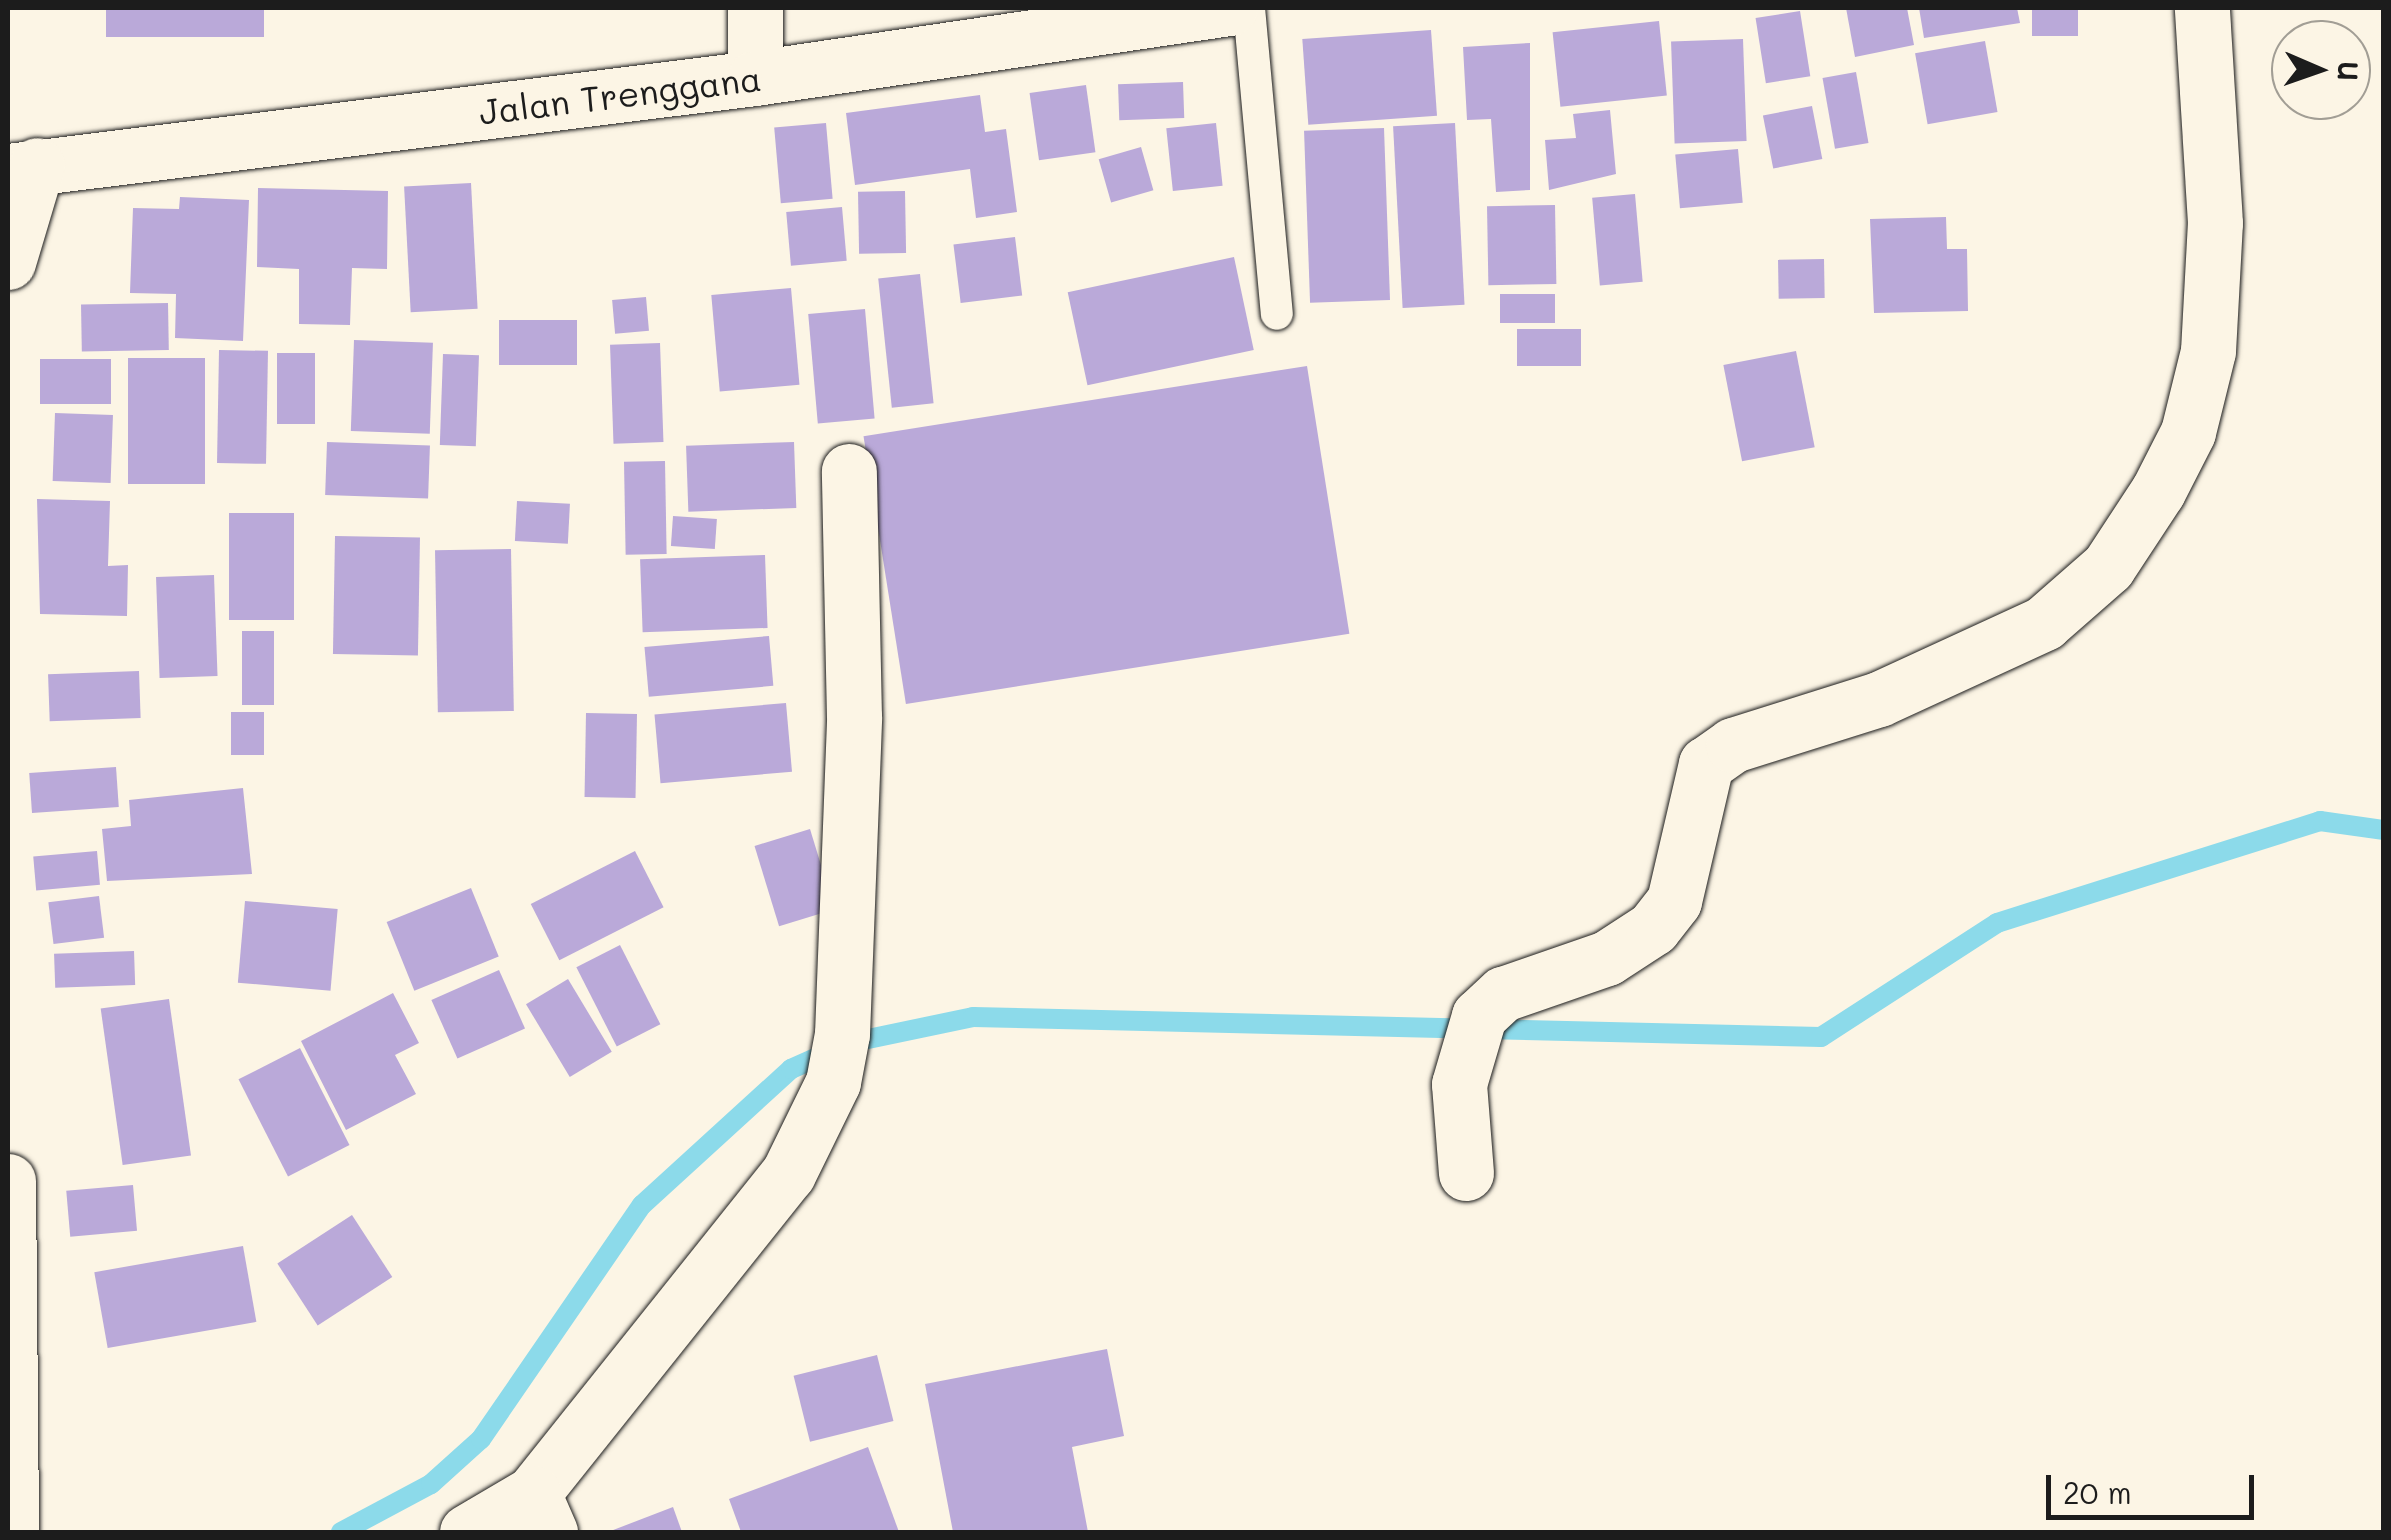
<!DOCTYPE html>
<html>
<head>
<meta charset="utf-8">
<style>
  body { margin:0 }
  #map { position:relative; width:2391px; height:1540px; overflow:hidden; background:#fcf5e5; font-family:Mali,sans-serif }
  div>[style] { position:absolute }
  .stream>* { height:20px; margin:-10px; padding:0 10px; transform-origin:10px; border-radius:10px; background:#8cdaea }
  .building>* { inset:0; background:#baa9d9; transform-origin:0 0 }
  .roads { filter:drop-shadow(0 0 2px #1c1c1c) drop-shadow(0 0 2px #1c1c1c) }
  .lane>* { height:32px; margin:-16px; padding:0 16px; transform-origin:16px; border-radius:16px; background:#fcf5e5 }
  .street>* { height:55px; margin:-27.5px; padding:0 27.5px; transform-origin:27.5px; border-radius:27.5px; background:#fcf5e5 }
  .secondary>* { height:55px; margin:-27.5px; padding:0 27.5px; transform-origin:27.5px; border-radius:27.5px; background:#fcf5e5 }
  span { translate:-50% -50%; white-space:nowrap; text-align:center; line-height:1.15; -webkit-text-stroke:9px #fcf5e5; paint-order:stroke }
  .street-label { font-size:35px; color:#1c1c1c }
  .frame { position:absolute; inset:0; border:10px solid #1c1c1c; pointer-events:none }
  .north { position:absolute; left:2271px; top:20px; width:100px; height:100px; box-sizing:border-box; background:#fcf5e5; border:2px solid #a29e95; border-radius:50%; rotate:92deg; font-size:28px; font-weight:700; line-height:40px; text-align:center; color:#1c1c1c }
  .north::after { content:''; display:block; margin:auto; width:35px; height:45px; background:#1c1c1c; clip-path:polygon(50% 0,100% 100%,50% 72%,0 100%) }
  .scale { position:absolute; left:2046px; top:1475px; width:208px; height:45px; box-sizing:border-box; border:5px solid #1c1c1c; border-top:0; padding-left:12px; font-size:30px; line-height:35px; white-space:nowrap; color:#1c1c1c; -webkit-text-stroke:8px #fcf5e5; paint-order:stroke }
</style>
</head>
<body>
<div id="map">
  <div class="stream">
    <i style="left:341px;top:1532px;width:102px;rotate:-28.1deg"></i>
    <i style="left:431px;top:1484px;width:67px;rotate:-42deg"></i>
    <i style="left:481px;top:1439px;width:284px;rotate:-55.5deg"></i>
    <i style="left:642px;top:1205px;width:202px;rotate:-42.4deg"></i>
    <i style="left:791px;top:1069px;width:64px;rotate:-24.1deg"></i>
    <i style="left:849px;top:1043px;width:127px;rotate:-11.8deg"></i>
    <i style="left:973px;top:1017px;width:848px;rotate:1.35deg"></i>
    <i style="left:1821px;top:1037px;width:210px;rotate:-32.9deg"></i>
    <i style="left:1997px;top:923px;width:339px;rotate:-17.5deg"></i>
    <i style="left:2320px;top:821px;width:65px;rotate:8deg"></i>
  </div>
  <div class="building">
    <i style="left:106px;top:8px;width:158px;height:29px"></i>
    <i style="clip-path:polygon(1846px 8px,1907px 8px,1914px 45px,1855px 57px)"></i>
    <i style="clip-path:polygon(1919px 8px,2017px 8px,2020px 23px,1924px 38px)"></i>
    <i style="left:2032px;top:8px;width:46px;height:28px"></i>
    <i style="left:1800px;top:11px;width:66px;height:45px;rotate:81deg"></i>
    <i style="left:1659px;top:21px;width:75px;height:107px;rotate:84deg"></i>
    <i style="left:1431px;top:30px;width:86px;height:129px;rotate:86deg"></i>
    <i style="left:1743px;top:39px;width:102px;height:72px;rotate:88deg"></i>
    <i style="left:1985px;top:41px;width:72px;height:71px;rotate:80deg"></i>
    <i style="clip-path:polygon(1530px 43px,1530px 190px,1496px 192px,1491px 119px,1467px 120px,1463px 47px)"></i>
    <i style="left:1856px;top:72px;width:72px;height:34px;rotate:80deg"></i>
    <i style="left:1183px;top:82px;width:36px;height:65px;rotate:88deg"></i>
    <i style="left:1086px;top:85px;width:68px;height:57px;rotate:82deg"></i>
    <i style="clip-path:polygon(980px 95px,985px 132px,1006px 129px,1017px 212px,976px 218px,970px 169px,855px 185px,846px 113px)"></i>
    <i style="left:1812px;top:106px;width:54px;height:50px;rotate:79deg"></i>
    <i style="clip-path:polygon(1610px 110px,1616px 174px,1549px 190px,1545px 140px,1576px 138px,1573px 114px)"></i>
    <i style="left:826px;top:123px;width:76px;height:52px;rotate:85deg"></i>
    <i style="left:1216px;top:123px;width:63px;height:50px;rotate:84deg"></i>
    <i style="left:1455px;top:123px;width:182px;height:62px;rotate:87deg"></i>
    <i style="left:1384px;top:128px;width:172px;height:80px;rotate:88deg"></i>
    <i style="left:1141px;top:147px;width:45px;height:44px;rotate:74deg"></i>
    <i style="left:1738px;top:149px;width:54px;height:63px;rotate:85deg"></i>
    <i style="left:471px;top:183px;width:126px;height:67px;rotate:87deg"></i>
    <i style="clip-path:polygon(258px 188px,388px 191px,387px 269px,352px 268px,350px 325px,299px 324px,299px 269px,257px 267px)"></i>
    <i style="left:905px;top:191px;width:62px;height:47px;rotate:89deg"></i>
    <i style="left:1635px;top:194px;width:88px;height:43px;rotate:85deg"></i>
    <i style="clip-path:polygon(180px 197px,249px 200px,243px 341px,175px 338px,176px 294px,130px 293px,133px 208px,179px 209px)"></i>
    <i style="left:1555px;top:205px;width:79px;height:68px;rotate:89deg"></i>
    <i style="left:842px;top:207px;width:54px;height:56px;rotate:85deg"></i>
    <i style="clip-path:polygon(1946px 217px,1947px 249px,1967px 249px,1968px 311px,1874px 313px,1870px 219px)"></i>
    <i style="left:1015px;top:237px;width:59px;height:62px;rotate:83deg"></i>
    <i style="left:1234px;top:257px;width:95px;height:170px;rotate:78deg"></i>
    <i style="left:1824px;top:259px;width:39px;height:46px;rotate:89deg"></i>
    <i style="left:920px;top:274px;width:130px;height:42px;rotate:84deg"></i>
    <i style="left:791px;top:288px;width:97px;height:80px;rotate:85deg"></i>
    <i style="left:1500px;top:294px;width:55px;height:29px"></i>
    <i style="left:646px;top:297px;width:34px;height:34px;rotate:85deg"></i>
    <i style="left:168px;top:303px;width:47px;height:87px;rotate:89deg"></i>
    <i style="left:865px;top:309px;width:110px;height:57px;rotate:85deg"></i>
    <i style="left:499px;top:320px;width:78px;height:45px"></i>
    <i style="left:1517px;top:329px;width:64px;height:37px"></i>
    <i style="left:354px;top:340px;width:79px;height:91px;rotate:2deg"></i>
    <i style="left:660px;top:343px;width:99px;height:50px;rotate:88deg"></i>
    <i style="left:219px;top:350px;width:49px;height:113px;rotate:1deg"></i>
    <i style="left:1796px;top:351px;width:98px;height:74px;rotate:79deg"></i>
    <i style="left:277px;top:353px;width:38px;height:71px"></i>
    <i style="left:443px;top:354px;width:36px;height:91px;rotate:2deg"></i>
    <i style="left:128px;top:358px;width:77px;height:126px"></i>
    <i style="left:111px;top:359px;width:45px;height:71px;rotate:90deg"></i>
    <i style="left:1307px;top:366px;width:271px;height:449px;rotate:81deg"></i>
    <i style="left:55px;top:413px;width:58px;height:68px;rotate:2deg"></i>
    <i style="left:327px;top:442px;width:103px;height:53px;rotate:2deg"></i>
    <i style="left:794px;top:442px;width:66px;height:108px;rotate:88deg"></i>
    <i style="left:665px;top:461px;width:93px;height:41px;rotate:89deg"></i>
    <i style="clip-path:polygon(37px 499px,110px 501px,108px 566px,128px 565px,127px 616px,40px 614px)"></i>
    <i style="left:517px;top:501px;width:53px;height:40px;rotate:3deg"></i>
    <i style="left:229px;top:513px;width:65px;height:107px"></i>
    <i style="left:673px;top:516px;width:44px;height:30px;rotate:4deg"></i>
    <i style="left:335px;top:536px;width:85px;height:118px;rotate:1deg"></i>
    <i style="left:511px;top:549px;width:162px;height:76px;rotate:89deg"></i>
    <i style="left:765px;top:555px;width:73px;height:125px;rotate:88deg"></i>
    <i style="left:214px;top:575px;width:101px;height:58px;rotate:88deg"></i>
    <i style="left:242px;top:631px;width:32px;height:74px"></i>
    <i style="left:769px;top:636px;width:50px;height:125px;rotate:85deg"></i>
    <i style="left:139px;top:671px;width:47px;height:91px;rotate:88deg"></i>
    <i style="left:786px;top:703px;width:69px;height:132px;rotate:85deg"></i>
    <i style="left:231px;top:712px;width:33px;height:43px"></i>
    <i style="left:586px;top:713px;width:51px;height:84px;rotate:1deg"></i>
    <i style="left:116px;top:767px;width:40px;height:87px;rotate:86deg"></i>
    <i style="clip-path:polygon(243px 788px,252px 874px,107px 881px,102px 829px,131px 826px,129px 800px)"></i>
    <i style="left:810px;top:829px;width:84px;height:58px;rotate:73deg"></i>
    <i style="left:97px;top:851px;width:34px;height:64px;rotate:85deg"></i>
    <i style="left:635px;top:851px;width:63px;height:117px;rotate:63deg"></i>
    <i style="left:471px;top:888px;width:74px;height:91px;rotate:68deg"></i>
    <i style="left:99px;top:896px;width:42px;height:51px;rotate:83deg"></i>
    <i style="left:245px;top:901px;width:93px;height:82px;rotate:5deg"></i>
    <i style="left:620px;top:945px;width:89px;height:49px;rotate:63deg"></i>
    <i style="left:134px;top:951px;width:34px;height:80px;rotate:88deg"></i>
    <i style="left:499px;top:970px;width:64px;height:74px;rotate:66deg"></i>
    <i style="left:568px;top:979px;width:85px;height:49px;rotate:59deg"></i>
    <i style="clip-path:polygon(393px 993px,419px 1043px,395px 1055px,416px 1094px,346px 1130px,301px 1041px)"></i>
    <i style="left:169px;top:999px;width:158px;height:69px;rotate:82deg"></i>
    <i style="left:300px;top:1048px;width:109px;height:69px;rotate:63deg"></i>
    <i style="left:133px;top:1185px;width:46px;height:67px;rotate:85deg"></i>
    <i style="left:352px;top:1215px;width:74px;height:89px;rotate:57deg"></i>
    <i style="left:243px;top:1246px;width:77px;height:151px;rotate:80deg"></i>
    <i style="clip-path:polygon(1107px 1349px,1124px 1436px,1072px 1447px,1088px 1532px,953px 1532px,925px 1384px)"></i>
    <i style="left:877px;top:1355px;width:68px;height:86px;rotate:76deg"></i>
    <i style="clip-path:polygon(868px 1447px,899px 1532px,741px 1532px,729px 1499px)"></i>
    <i style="clip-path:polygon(673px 1507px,682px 1532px,608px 1532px)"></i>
  </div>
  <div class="roads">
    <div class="lane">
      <i style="left:1249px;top:8px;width:307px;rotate:84.8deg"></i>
    </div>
    <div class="street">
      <i style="left:755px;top:78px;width:70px;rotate:-90deg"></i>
      <i style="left:1466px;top:1173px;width:89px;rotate:-94.5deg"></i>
      <i style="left:1459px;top:1084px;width:71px;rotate:-73.6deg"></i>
      <i style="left:1479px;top:1016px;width:33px;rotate:-43deg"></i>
      <i style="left:1503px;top:994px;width:110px;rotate:-19.1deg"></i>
      <i style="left:1607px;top:958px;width:55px;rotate:-33.1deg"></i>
      <i style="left:1653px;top:928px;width:34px;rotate:-52deg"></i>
      <i style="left:1674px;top:901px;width:141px;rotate:-76.9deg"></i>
      <i style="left:1706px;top:764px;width:33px;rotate:-35deg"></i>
      <i style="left:1733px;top:745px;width:153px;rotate:-17.5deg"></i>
      <i style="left:1879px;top:699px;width:182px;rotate:-24.7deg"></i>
      <i style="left:2044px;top:623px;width:85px;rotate:-41.2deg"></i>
      <i style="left:2108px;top:567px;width:91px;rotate:-56.7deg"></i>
      <i style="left:2158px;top:491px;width:66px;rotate:-63deg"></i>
      <i style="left:2188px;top:432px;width:83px;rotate:-76.1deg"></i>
      <i style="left:2208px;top:351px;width:128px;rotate:-86.9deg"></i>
      <i style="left:2215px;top:223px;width:215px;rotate:-93.5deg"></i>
      <i style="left:533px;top:1493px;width:408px;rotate:-51.4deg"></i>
      <i style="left:788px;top:1174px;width:102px;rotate:-63.9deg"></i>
      <i style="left:833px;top:1082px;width:49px;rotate:-79.4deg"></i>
      <i style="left:842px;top:1034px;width:317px;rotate:-87.8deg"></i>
      <i style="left:854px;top:717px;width:246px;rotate:-91.2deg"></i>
      <i style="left:467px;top:1532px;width:77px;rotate:-30.6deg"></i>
      <i style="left:533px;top:1493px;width:43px;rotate:66.4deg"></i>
    </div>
    <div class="secondary">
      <i style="left:8px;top:171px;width:753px;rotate:-7.1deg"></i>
      <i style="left:755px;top:78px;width:480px;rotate:-8.4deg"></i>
      <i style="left:8px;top:262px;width:101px;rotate:-73.4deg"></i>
      <i style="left:8px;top:1181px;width:351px;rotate:89.5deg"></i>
    </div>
  </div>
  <div class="street-label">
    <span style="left:620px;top:94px;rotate:-7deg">Jalan Trenggana</span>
  </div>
  <div class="frame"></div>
  <div class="north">U</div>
  <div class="scale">20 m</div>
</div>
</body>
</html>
